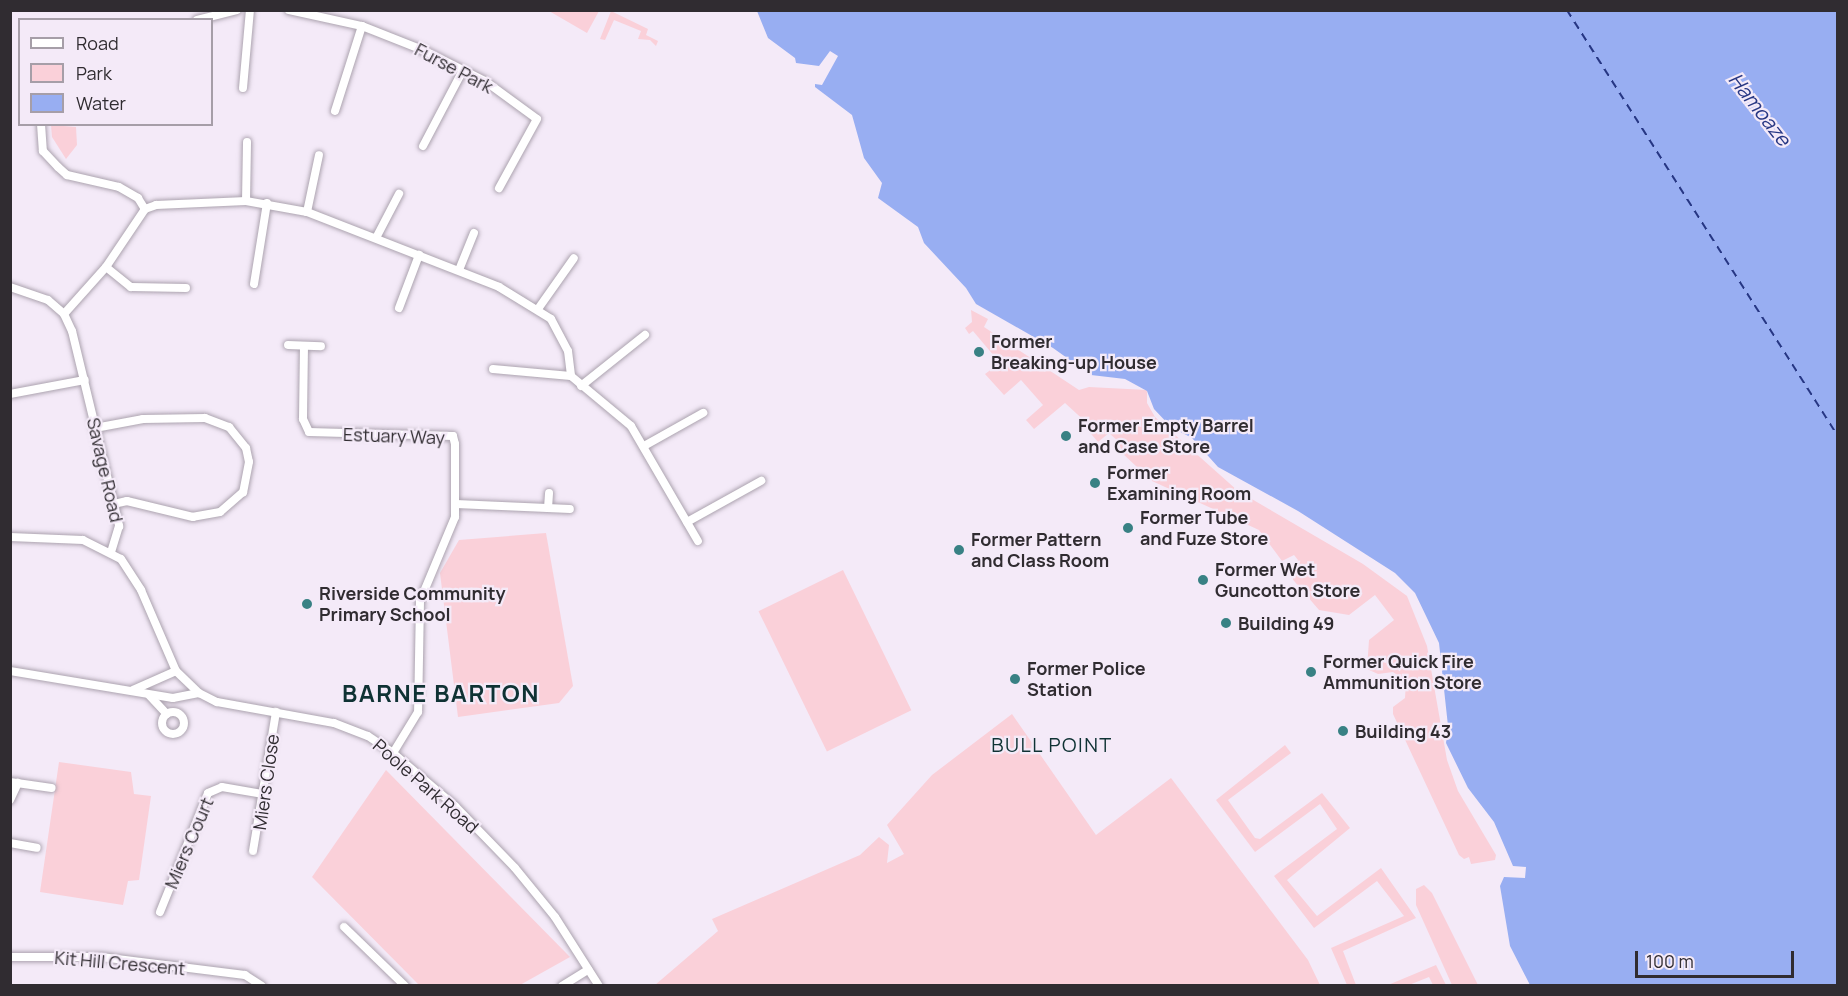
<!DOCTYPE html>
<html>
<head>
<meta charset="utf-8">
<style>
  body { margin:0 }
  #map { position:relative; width:1848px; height:996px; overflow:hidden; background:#f4eaf8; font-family:Manrope,sans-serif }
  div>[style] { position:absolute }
  .green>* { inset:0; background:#fad0d9; transform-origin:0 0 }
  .water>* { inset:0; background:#98aef2 }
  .ferry>* { height:1.5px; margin-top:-0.75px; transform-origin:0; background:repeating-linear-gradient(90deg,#263683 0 8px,transparent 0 14px) }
  .roads { filter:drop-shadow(0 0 2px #aca3af) drop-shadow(0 0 2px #aca3af) }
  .minor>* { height:8px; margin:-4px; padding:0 4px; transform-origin:4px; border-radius:4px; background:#fff }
  .minor>.ring { margin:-4px; padding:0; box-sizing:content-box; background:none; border:8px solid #fff; border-radius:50% }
  .dots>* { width:16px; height:16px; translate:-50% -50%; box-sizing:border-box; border:3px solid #f4eaf8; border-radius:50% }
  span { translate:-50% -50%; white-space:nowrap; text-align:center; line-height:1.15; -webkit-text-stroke:4.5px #f4eaf8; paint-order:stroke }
  .street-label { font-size:18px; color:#302c31 }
  .poi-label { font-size:18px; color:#302c31; font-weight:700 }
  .left { translate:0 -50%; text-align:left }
  .water-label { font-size:20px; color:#263683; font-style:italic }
  .neighbourhood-label { font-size:20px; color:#0f3234; letter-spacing:1.5px }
  .district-label { font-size:24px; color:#0f3234; font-weight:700; letter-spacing:1.5px }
  .frame { position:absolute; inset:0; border:12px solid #302c31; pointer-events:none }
  .legend { position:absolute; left:18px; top:18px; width:195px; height:108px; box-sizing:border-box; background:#f4eaf8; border:2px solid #a69ea8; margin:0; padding:8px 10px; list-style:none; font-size:18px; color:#302c31 }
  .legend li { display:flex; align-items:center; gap:12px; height:30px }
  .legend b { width:30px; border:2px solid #a69ea8 }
  .scale { position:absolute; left:1635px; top:951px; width:159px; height:27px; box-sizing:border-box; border:3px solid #302c31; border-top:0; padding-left:8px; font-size:18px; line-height:21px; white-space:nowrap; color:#302c31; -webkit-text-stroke:4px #f4eaf8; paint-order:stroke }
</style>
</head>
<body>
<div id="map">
  <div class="green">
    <i style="clip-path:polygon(549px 11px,599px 11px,587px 33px)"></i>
    <i style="clip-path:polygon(611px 11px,648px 29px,646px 35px,658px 41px,656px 46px,650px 40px,638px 39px,641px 31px,614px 20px,605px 40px,600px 39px)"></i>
    <i style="clip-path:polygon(51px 125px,76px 127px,77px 145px,66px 159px,52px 137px)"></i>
    <i style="clip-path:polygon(971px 310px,988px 319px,984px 327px,1079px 390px,1089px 387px,1147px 390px,1147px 403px,1155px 417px,1238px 491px,1363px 564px,1407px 596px,1427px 646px,1447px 760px,1458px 791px,1496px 855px,1495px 860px,1471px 864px,1469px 857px,1464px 859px,1459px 855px,1393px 714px,1393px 707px,1405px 698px,1406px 682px,1393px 672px,1378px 674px,1367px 669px,1369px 640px,1394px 620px,1375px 595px,1349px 615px,1319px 610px,1289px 575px,1298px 560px,1294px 555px,1282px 561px,1259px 530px,1152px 481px,1122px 453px,1119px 442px,1109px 433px,1098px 442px,1086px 428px,1089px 425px,1065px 403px,1034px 429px,1026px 420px,1043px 405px,1021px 380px,1004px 395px,985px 374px,1000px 363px,973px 331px,969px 334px,965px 328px,972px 322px)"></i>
    <i style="clip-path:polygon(546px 533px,573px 686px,559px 703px,458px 717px,440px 573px,459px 540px)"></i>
    <i style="left:843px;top:570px;width:156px;height:94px;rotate:64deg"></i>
    <i style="clip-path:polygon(1012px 714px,1096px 835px,1171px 778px,1308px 960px,1320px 985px,655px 985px,718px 931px,712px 919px,860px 855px,879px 837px,889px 845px,887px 863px,904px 854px,887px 825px,932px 775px)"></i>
    <i style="clip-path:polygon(1285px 745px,1291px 753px,1228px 800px,1255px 838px,1260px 839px,1322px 793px,1350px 828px,1287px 880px,1317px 916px,1381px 868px,1416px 918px,1343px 951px,1356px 985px,1347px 985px,1331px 948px,1404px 916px,1377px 881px,1314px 928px,1274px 876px,1337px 829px,1320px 804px,1255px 852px,1216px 800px)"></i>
    <i style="clip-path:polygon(59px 762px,131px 772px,134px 794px,151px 796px,139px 880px,128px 881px,123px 905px,40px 892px)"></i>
    <i style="clip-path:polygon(386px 770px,570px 957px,520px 985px,419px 985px,312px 877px)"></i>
    <i style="clip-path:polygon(1424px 885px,1432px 893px,1478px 985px,1452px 985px,1416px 905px,1416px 889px)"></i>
    <i style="clip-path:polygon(1436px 965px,1446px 985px,1433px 985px,1429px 977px,1409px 985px,1388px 985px)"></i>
  </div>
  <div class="water">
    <i style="clip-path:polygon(757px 11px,1837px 11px,1837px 985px,1530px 985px,1510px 946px,1500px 886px,1504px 877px,1525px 878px,1526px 867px,1513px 866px,1494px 822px,1468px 788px,1446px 743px,1448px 726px,1439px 643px,1415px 593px,1395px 573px,1298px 511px,1218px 467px,1192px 438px,1171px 427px,1154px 409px,1147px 391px,1125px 379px,1091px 375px,1053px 348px,976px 304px,966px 288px,924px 243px,918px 227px,878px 198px,882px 183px,864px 158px,852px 115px,815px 87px,815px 84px,822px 85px,838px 56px,830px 51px,819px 66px,796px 63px,795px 58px,768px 38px)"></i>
  </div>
  <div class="ferry">
    <i style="left:1567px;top:10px;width:505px;rotate:57.54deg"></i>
  </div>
  <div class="roads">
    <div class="minor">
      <i style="left:289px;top:10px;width:75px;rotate:12.4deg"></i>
      <i style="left:362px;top:26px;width:68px;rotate:21.6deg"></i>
      <i style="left:425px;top:51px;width:67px;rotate:26.6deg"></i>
      <i style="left:485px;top:81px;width:64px;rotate:36.2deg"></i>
      <i style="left:537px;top:119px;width:79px;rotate:118.8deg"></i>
      <i style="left:197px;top:20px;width:41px;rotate:-14deg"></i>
      <i style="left:243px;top:88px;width:78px;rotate:-84.9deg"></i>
      <i style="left:335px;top:111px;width:89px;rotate:-72.4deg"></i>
      <i style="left:41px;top:124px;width:27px;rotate:86deg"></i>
      <i style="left:43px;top:151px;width:22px;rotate:47deg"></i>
      <i style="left:58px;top:167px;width:12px;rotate:42deg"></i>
      <i style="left:67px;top:175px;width:53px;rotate:13deg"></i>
      <i style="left:119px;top:187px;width:22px;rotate:30deg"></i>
      <i style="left:138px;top:198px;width:13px;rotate:58deg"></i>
      <i style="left:423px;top:146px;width:86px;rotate:-62.2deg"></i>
      <i style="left:246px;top:201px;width:59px;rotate:-89deg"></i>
      <i style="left:307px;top:212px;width:58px;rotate:-78.1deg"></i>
      <i style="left:376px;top:238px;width:50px;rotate:-62.4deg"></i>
      <i style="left:106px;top:267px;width:32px;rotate:39deg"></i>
      <i style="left:131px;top:287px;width:55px;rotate:1deg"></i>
      <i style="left:459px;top:270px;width:40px;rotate:-68deg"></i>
      <i style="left:254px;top:284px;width:82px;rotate:-80.9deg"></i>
      <i style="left:10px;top:287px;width:40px;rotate:18.9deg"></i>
      <i style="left:48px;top:300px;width:21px;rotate:41deg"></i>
      <i style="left:64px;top:314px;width:19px;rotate:65deg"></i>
      <i style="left:72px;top:331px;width:201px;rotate:76.4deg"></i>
      <i style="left:119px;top:526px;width:27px;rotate:107deg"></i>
      <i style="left:399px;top:308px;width:57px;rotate:-69.3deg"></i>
      <i style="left:538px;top:309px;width:62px;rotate:-54.8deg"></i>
      <i style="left:64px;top:314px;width:63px;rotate:-48.2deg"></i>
      <i style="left:106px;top:267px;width:70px;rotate:-56.1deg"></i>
      <i style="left:145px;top:209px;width:12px;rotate:-20deg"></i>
      <i style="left:156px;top:205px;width:90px;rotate:-2.5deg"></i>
      <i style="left:246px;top:201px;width:62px;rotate:10.2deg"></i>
      <i style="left:307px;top:212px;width:206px;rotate:21.3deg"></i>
      <i style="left:499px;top:287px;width:61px;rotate:31.6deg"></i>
      <i style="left:551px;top:319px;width:36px;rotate:62deg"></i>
      <i style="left:568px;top:351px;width:25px;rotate:83deg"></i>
      <i style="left:571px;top:376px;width:78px;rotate:39.8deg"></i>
      <i style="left:631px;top:426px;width:133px;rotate:59.8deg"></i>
      <i style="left:288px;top:345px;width:33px;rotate:2deg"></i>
      <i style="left:304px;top:346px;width:73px;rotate:90.8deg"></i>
      <i style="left:303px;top:419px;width:14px;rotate:65deg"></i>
      <i style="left:309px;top:432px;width:144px;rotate:1.6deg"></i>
      <i style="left:453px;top:436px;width:8px;rotate:76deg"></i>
      <i style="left:455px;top:444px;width:73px;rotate:90deg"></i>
      <i style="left:455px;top:517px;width:91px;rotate:112.6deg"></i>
      <i style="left:420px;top:601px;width:111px;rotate:91deg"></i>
      <i style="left:418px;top:712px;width:48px;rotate:121.4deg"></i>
      <i style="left:493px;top:369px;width:78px;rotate:5.1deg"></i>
      <i style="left:581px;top:386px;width:82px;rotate:-38.6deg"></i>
      <i style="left:10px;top:394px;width:76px;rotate:-10.6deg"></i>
      <i style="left:95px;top:428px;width:49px;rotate:-10.6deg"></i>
      <i style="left:143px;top:419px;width:62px;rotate:-0.9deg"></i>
      <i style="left:205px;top:418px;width:26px;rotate:21deg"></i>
      <i style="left:229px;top:427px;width:27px;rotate:51deg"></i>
      <i style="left:246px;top:448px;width:14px;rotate:78deg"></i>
      <i style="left:249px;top:462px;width:31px;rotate:101deg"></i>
      <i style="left:243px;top:492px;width:30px;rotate:139deg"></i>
      <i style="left:220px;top:512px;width:27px;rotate:170deg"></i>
      <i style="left:193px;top:517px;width:68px;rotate:-166.4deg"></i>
      <i style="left:127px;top:501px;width:13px;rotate:167deg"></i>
      <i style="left:644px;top:446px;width:68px;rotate:-29.2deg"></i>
      <i style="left:456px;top:504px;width:114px;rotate:2.5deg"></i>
      <i style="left:548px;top:508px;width:15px;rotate:-86deg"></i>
      <i style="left:687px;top:522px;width:85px;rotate:-29deg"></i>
      <i style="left:10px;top:537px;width:73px;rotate:2.4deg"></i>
      <i style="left:83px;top:540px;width:42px;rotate:26.6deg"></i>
      <i style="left:121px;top:559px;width:37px;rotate:57deg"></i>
      <i style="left:141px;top:590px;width:88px;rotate:66.6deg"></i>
      <i style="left:176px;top:671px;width:32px;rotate:44deg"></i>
      <i style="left:199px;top:693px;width:20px;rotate:27deg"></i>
      <i style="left:217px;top:702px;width:119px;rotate:10.2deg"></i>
      <i style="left:334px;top:723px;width:36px;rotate:21deg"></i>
      <i style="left:368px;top:736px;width:30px;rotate:34deg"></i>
      <i style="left:393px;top:753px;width:82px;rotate:40.5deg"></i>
      <i style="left:455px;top:806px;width:86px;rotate:45.9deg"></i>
      <i style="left:515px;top:868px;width:63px;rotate:50.8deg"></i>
      <i style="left:555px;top:917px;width:82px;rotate:57.5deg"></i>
      <i style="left:10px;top:671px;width:165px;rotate:9.4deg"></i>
      <i style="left:173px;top:698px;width:26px;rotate:-11deg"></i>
      <i style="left:133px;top:690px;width:47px;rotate:-23.8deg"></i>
      <i style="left:149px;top:695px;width:26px;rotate:47deg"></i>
      <i class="ring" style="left:162px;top:712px;width:14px;height:14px"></i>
      <i style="left:10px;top:782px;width:42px;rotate:8.1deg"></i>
      <i style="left:10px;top:800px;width:19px;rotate:-65deg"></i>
      <i style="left:10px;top:843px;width:27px;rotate:10deg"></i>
      <i style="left:253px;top:851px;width:141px;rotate:-80.6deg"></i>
      <i style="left:160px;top:912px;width:128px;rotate:-68deg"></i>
      <i style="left:208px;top:793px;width:15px;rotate:-23deg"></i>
      <i style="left:222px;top:787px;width:42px;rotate:9.7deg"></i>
      <i style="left:344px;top:927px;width:85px;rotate:44deg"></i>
      <i style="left:10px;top:957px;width:91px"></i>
      <i style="left:101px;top:957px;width:145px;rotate:7.1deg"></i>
      <i style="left:245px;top:975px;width:20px;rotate:33deg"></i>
      <i style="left:562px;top:986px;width:31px;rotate:-32deg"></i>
    </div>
  </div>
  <div class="dots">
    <i style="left:979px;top:352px;background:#388184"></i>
    <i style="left:1066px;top:436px;background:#388184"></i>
    <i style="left:1095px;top:483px;background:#388184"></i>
    <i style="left:1128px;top:528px;background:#388184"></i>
    <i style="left:959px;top:550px;background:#388184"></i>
    <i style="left:1203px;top:580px;background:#388184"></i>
    <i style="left:307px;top:604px;background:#388184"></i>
    <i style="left:1226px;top:623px;background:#388184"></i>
    <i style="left:1311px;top:672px;background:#388184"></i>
    <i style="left:1015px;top:679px;background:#388184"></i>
    <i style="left:1343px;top:731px;background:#388184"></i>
  </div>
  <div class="street-label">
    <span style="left:454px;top:68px;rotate:28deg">Furse Park</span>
    <span style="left:394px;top:436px;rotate:2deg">Estuary Way</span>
    <span style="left:105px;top:470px;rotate:77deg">Savage Road</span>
    <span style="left:266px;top:782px;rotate:-82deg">Miers Close</span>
    <span style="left:426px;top:786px;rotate:41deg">Poole Park Road</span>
    <span style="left:189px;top:843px;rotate:-67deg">Miers Court</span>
    <span style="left:120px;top:963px;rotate:5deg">Kit Hill Crescent</span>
  </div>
  <div class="poi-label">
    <span class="left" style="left:991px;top:352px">Former<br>Breaking-up House</span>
    <span class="left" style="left:1078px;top:436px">Former Empty Barrel<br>and Case Store</span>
    <span class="left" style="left:1107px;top:483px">Former<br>Examining Room</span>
    <span class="left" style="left:1140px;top:528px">Former Tube<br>and Fuze Store</span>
    <span class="left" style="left:971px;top:550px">Former Pattern<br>and Class Room</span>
    <span class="left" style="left:1215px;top:580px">Former Wet<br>Guncotton Store</span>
    <span class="left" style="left:319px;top:604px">Riverside Community<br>Primary School</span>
    <span class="left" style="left:1238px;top:623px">Building 49</span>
    <span class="left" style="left:1323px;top:672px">Former Quick Fire<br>Ammunition Store</span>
    <span class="left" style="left:1027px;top:679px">Former Police<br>Station</span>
    <span class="left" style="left:1355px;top:731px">Building 43</span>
  </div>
  <div class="water-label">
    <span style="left:1760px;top:109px;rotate:52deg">Hamoaze</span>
  </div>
  <div class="neighbourhood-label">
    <span style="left:1052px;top:744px">BULL POINT</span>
  </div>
  <div class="district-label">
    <span style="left:441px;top:693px">BARNE BARTON</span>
  </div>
  <div class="frame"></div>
  <ul class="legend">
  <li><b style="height:8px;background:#fff"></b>Road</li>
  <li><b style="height:16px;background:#fad0d9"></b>Park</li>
  <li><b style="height:16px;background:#98aef2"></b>Water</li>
  </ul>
  <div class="scale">100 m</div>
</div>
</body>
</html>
